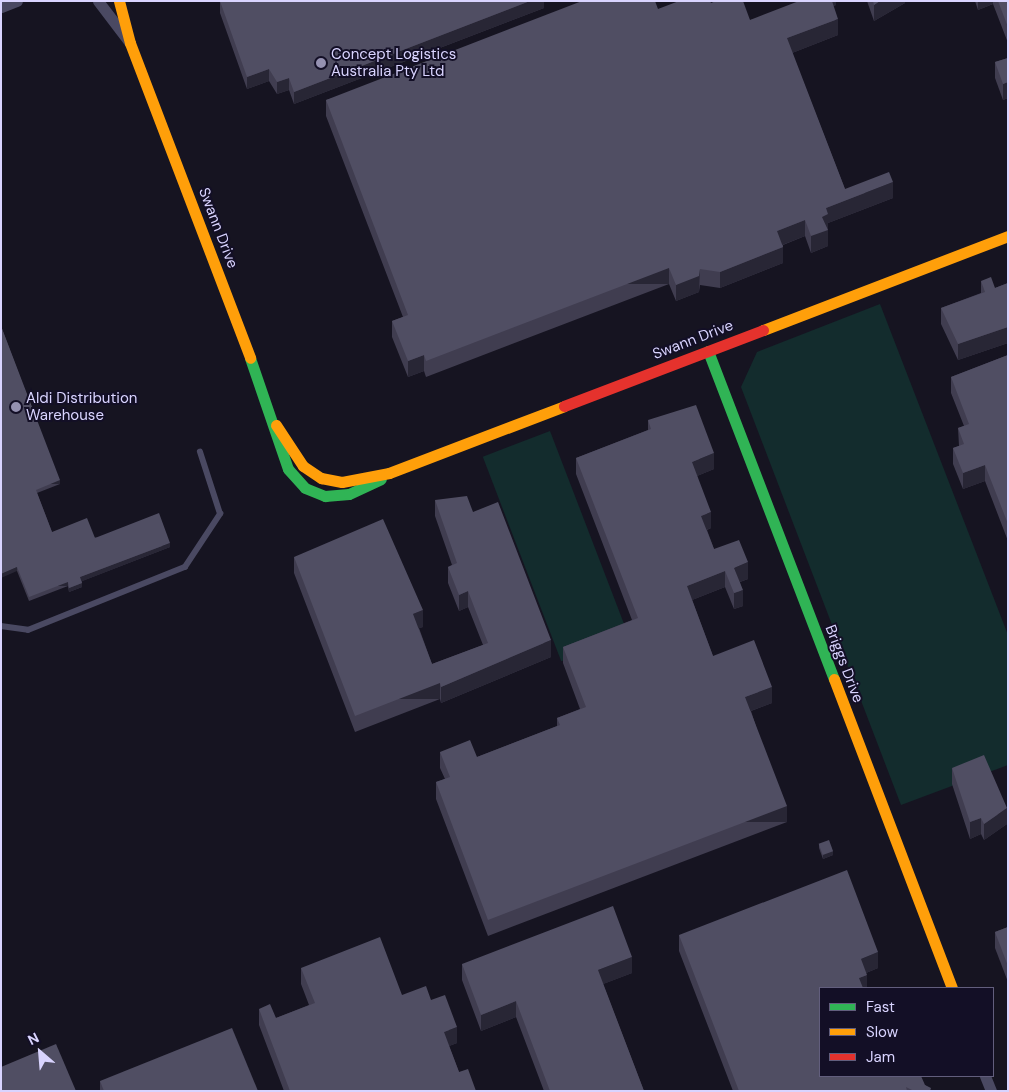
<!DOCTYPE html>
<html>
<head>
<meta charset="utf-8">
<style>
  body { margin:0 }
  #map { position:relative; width:1009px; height:1092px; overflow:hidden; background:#161421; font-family:"DM Sans",sans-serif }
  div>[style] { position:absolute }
  .green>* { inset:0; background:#132c2d; transform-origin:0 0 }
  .lane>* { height:5.5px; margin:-2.75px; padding:0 2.75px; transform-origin:2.75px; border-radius:2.75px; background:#4a4962 }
  .street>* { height:11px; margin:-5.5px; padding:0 5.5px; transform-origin:5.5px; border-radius:5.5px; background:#4a4962 }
  .fast>* { height:11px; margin:-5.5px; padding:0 5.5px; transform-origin:5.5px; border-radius:5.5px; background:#30b455 }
  .slow>* { height:11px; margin:-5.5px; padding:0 5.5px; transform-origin:5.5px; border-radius:5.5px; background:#ff9f0a }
  .jam>* { height:11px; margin:-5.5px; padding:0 5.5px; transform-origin:5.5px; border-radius:5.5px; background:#e5322d }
  .wall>* { inset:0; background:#403d50 }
  .shaded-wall>* { inset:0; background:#282635; transform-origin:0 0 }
  .building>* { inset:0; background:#504e63; transform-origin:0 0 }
  .dots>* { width:14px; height:14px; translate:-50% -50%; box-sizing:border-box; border:2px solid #130f26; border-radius:50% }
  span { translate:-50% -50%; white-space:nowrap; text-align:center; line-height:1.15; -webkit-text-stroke:4px #130f26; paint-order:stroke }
  .poi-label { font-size:15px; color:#d9d4ff }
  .left { translate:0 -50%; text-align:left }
  .street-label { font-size:15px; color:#d9d4ff }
  .frame { position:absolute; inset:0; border:2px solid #d9d4ff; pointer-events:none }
  .legend { position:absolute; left:819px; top:987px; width:175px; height:90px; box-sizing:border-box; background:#130f26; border:1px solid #625e7d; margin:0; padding:6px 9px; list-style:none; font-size:15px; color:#d9d4ff }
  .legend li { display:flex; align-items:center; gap:10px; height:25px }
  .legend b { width:25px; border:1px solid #625e7d }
  .north { position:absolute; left:15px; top:1027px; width:50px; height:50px; -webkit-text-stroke:4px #130f26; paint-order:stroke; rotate:333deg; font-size:14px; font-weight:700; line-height:20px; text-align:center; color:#d9d4ff }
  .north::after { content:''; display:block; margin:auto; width:18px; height:22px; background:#d9d4ff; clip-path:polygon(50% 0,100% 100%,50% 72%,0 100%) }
</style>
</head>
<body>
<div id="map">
  <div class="green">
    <i style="clip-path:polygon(880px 304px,1008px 635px,1008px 765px,901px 805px,741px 387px,757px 352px)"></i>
    <i style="left:550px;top:431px;width:219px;height:72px;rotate:69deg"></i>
  </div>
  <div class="lane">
    <i style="left:1px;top:626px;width:27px;rotate:8deg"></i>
    <i style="left:28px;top:630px;width:169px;rotate:-21.9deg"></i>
    <i style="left:185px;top:567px;width:64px;rotate:-56.6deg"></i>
    <i style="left:220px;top:514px;width:65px;rotate:-107.9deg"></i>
  </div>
  <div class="street">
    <i style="left:98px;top:1px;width:53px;rotate:52.7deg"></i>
    <i style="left:1px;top:7px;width:17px;rotate:-21deg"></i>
    <i style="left:985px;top:1076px;width:16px;rotate:68deg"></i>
  </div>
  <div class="fast">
    <i style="left:708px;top:351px;width:351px;rotate:69deg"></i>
    <i style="left:250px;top:358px;width:117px;rotate:71.1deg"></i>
    <i style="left:288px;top:469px;width:25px;rotate:48deg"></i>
    <i style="left:305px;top:488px;width:22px;rotate:22deg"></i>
    <i style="left:325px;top:496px;width:24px;rotate:-5deg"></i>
    <i style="left:349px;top:494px;width:35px;rotate:-25deg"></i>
  </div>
  <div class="slow">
    <i style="left:119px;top:1px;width:43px;rotate:75.3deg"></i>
    <i style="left:130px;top:43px;width:337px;rotate:69.1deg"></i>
    <i style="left:763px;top:330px;width:262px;rotate:-21deg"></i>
    <i style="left:276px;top:425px;width:49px;rotate:56.6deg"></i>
    <i style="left:303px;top:466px;width:22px;rotate:34deg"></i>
    <i style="left:321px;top:478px;width:21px;rotate:11deg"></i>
    <i style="left:342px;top:482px;width:48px;rotate:-10.8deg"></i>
    <i style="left:389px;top:473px;width:187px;rotate:-20.9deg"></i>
    <i style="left:834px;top:679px;width:331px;rotate:69.1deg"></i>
  </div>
  <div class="jam">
    <i style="left:564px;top:406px;width:213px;rotate:-20.9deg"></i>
  </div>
  <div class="wall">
    <i style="clip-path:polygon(220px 1px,544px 1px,544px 8px,294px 104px,289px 90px,277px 94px,269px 81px,247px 89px,220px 13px)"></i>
    <i style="clip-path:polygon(836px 1px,836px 5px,833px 6px,838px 35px,792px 53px,845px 189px,893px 198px,828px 223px,828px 246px,811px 253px,805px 236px,783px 245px,783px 263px,720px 288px,700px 285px,699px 292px,676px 301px,669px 284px,426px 377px,424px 371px,408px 377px,392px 337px,392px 321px,403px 317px,326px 116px,326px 100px,658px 9px,711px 3px,750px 20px)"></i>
    <i style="clip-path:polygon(867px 1px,905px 1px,905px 3px,874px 21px)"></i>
    <i style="clip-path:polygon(975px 1px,1008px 1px,1008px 43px,993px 4px,978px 10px)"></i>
    <i style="clip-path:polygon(1008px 58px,1008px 98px,1003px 100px,995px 78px,995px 62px)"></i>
    <i style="clip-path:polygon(981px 281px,995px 288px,1008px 283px,1008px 343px,958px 360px,941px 324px,941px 308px,981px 293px)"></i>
    <i style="clip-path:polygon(1px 326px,60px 484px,37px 493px,52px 532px,170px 547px,82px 581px,82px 587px,69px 592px,68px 586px,29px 601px,17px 571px)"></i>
    <i style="clip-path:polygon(1008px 355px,1008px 541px,985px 481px,963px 489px,953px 464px,953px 448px,959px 446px,958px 428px,964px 426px,951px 393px,951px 377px)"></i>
    <i style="clip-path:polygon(648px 420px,714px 469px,697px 476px,711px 528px,707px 530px,714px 549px,748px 579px,740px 582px,743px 606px,734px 609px,725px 587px,692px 600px,713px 656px,772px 703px,751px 711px,787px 822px,488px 936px,436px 799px,436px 782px,445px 779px,440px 768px,440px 752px,477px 757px,557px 726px,557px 718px,580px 709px,563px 663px,563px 647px,632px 620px,576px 474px,576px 458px,648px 430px)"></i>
    <i style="clip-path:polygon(435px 500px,473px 512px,551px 657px,441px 703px,440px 699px,355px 732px,294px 573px,294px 557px,423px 627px,419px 628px,432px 664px,483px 645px,468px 607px,459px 611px,448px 583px,448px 567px,452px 565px,435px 516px)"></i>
    <i style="clip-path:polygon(952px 768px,1007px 824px,984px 840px,981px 834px,970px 839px,952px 784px)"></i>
    <i style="clip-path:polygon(819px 844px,833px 855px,823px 859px,819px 848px)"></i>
    <i style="clip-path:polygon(1008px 927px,1008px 982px,995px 948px,995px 932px)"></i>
    <i style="clip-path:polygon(679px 935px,878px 968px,866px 973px,867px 988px,820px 988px,820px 1076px,925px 1085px,931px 1091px,733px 1091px,679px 951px)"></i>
    <i style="clip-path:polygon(462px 964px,632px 973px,603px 984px,644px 1091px,544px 1091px,516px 1017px,481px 1031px,462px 980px)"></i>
    <i style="clip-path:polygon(301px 968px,402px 995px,431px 1000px,457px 1043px,449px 1046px,459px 1072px,476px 1091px,284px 1091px,259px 1025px,259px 1009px,276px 1018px,309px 1005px,301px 984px)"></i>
    <i style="clip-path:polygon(100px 1081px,258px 1091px,100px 1091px)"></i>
  </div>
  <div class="shaded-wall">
    <i style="clip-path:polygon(530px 1px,544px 1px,544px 8px,294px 104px,294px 92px)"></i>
    <i style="clip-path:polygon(828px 1px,836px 1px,836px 5px,828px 8px)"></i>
    <i style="clip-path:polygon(880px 1px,905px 1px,905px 3px,874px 21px,874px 5px)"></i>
    <i style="clip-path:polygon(978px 1px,993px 1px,993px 4px,978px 10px)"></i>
    <i style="clip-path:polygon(838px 19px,838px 35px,787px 55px,787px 38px)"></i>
    <i style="clip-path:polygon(269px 69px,269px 81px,247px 89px,247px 77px)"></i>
    <i style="clip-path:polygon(289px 78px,289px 90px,277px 94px,277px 82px)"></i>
    <i style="clip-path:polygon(1008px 82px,1008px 98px,1003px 100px,1003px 84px)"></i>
    <i style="clip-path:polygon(893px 182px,893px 198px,828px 223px,828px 246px,811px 253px,811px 236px,822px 217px,826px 208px)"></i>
    <i style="clip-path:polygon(805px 220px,805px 236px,777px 247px,777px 231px)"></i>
    <i style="clip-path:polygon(783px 247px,783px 263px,720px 288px,720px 272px)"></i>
    <i style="left:669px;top:268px;width:16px;height:260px;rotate:90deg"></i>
    <i style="clip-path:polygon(700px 269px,699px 292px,676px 301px,676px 285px)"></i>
    <i style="clip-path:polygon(1008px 327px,1008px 343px,958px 360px,958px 344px)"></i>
    <i style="clip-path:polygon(424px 355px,424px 371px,408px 377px,408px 361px)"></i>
    <i style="clip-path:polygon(714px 453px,714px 469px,692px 478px,692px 462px)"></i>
    <i style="clip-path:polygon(985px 465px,985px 481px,963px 489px,963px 473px)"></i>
    <i style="left:60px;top:480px;width:4px;height:26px;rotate:90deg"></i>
    <i style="clip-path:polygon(711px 512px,711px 528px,701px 532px,701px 516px)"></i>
    <i style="clip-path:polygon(170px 543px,170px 547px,80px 582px,80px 577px)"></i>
    <i style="clip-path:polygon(748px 562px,748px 579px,734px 584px,734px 568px)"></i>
    <i style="clip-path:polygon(17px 567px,17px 571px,1px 578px,1px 574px)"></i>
    <i style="clip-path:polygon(725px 571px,725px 587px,687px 602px,687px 586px)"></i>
    <i style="left:68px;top:582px;width:4px;height:42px;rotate:90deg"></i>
    <i style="clip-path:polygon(82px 583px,82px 587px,69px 592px,69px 588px)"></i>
    <i style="clip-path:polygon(743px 590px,743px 606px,734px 609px,734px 593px)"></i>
    <i style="clip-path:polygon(468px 591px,468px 607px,459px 611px,459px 595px)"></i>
    <i style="clip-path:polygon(423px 610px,423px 627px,413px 630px,413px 614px)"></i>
    <i style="clip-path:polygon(551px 640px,551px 657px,441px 703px,441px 687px)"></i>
    <i style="left:440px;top:683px;width:16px;height:91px;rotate:90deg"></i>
    <i style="clip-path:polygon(772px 687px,772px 703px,745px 713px,745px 697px)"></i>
    <i style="left:787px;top:806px;width:16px;height:320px;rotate:90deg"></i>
    <i style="clip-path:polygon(1007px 808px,1007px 824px,984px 840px,984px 824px)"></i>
    <i style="clip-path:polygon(981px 818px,981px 834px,970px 839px,970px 822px)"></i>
    <i style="clip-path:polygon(833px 851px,833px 855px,823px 859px,823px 854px)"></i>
    <i style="clip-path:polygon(878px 952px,878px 968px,861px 975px,861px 959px)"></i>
    <i style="clip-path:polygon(632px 957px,632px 973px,598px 986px,598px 970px)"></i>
    <i style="clip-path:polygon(867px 975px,867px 988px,859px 988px,859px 978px)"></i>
    <i style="clip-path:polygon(516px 1001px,516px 1017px,481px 1031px,481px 1015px)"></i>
    <i style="clip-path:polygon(457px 1027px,457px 1043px,444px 1048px,444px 1032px)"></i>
  </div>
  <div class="building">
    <i style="clip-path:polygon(220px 1px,530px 1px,294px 92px,289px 78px,277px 82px,269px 69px,247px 77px)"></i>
    <i style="clip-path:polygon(582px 1px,655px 1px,658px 9px,679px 1px,710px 1px,711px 3px,716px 1px,743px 1px,750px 20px,799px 1px,832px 1px,838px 19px,787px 38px,845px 189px,889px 172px,893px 182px,826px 208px,828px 214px,822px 217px,828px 230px,811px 236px,805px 220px,777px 231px,783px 247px,720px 272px,700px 269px,699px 276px,676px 285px,669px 268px,426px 361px,424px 355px,408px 361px,392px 321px,408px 315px,326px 100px)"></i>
    <i style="clip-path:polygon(873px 1px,880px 1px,874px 5px)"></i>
    <i style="clip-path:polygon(998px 1px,1008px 1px,1008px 27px)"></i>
    <i style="clip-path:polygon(1008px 58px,1008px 82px,1003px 84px,995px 62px)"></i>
    <i style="clip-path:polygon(991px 277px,995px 288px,1008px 283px,1008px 327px,958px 344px,941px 308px,985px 292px,981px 281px)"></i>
    <i style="clip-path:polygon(1px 326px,60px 480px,36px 490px,52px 532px,87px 518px,95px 538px,159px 513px,170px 543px,80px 577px,82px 583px,69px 588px,68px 582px,29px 597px,17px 567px,1px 574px)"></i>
    <i style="clip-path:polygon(1008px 355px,1008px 524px,985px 465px,963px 473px,953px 448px,964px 444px,958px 428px,969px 424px,951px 377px)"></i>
    <i style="clip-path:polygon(696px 405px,714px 453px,692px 462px,711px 512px,701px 516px,714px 549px,739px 540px,748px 562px,734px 568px,743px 590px,734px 593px,725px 571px,687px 586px,713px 656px,754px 640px,772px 687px,745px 697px,787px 806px,488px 920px,436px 782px,450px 777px,440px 752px,470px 740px,477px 757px,560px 725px,557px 718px,586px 707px,563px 647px,638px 618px,576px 458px,651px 429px,648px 420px)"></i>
    <i style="clip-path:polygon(467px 496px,473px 512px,498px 502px,551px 640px,441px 687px,440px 683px,355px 716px,294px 557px,383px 519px,423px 610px,413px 614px,432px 664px,488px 643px,468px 591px,459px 595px,448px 567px,457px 563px,435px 500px)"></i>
    <i style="clip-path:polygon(984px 755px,1007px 808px,984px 824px,981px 818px,970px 822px,952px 768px)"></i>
    <i style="left:829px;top:840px;width:12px;height:11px;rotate:70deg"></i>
    <i style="clip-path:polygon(847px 870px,878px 952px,861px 959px,867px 975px,859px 978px,863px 988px,820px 988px,820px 1076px,921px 1076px,925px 1085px,931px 1088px,930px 1091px,914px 1091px,906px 1087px,907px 1091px,739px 1091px,679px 935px)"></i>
    <i style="clip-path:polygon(613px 906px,632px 957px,598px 970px,644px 1091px,550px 1091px,516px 1001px,481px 1015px,462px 964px)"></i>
    <i style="clip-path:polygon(1008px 927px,1008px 966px,995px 932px)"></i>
    <i style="clip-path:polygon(380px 937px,402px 995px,426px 986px,431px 1000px,445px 995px,457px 1027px,444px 1032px,459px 1072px,468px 1069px,476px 1091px,290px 1091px,259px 1009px,270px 1004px,276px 1018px,315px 1003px,301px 968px)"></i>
    <i style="clip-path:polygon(232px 1028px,258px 1091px,104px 1091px,100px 1081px)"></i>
    <i style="clip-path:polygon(56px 1044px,76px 1091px,1px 1091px,1px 1067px)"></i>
  </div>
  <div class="dots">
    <i style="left:321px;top:63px;background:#9591b1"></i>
    <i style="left:16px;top:407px;background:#9591b1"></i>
  </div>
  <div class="poi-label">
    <span class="left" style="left:331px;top:63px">Concept Logistics<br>Australia Pty Ltd</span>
    <span class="left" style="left:26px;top:407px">Aldi Distribution<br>Warehouse</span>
  </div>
  <div class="street-label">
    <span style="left:218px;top:228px;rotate:69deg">Swann Drive</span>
    <span style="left:693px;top:340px;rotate:-21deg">Swann Drive</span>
    <span style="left:844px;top:664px;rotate:69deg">Briggs Drive</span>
  </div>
  <div class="frame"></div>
  <ul class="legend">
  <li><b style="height:6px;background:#30b455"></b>Fast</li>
  <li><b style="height:6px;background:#ff9f0a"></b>Slow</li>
  <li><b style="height:6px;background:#e5322d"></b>Jam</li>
  </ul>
  <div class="north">N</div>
</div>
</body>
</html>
